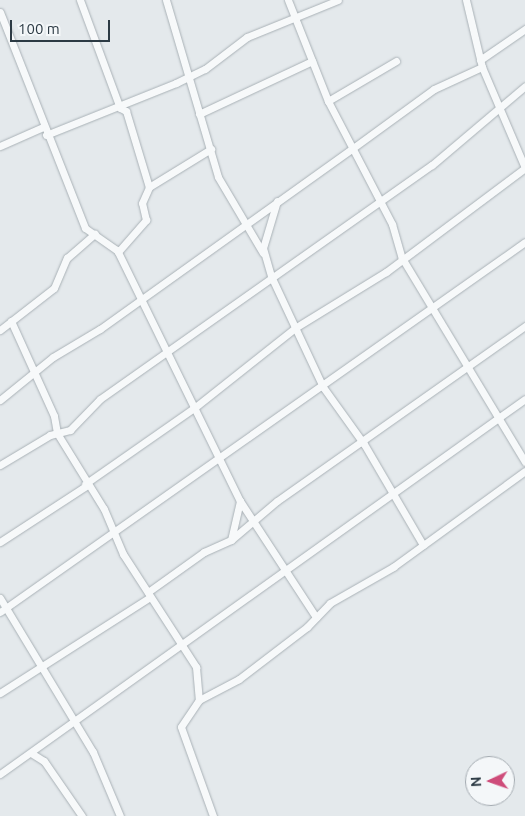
<!DOCTYPE html>
<html>
<head>
<meta charset="utf-8">
<style>
  body { margin:0 }
  #map { position:relative; width:525px; height:816px; overflow:hidden; background:#e4e9ec; font-family:Ubuntu,sans-serif }
  div>[style] { position:absolute }
  .roads { filter:drop-shadow(0 0 1px #a9b1b6) drop-shadow(0 0 1px #a9b1b6) }
  .minor>* { height:7px; margin:-3.5px; padding:0 3.5px; transform-origin:3.5px; border-radius:3.5px; background:#f7f9fa }
  span { translate:-50% -50%; white-space:nowrap; text-align:center; line-height:1.15; -webkit-text-stroke:4px #f4f7f9; paint-order:stroke }
  .north { position:absolute; left:465px; top:756px; width:50px; height:50px; box-sizing:border-box; background:#f4f7f9; border:1px solid #a4abb1; border-radius:50%; rotate:267deg; font-size:14px; font-weight:700; line-height:20px; text-align:center; color:#2c3a44 }
  .north::after { content:''; display:block; margin:auto; width:18px; height:22px; background:#ce4c7a; clip-path:polygon(50% 0,100% 100%,50% 72%,0 100%) }
  .scale { position:absolute; left:10px; top:20px; width:100px; height:22px; box-sizing:border-box; border:2px solid #2c3a44; border-top:0; padding-left:6px; font-size:15px; line-height:18px; white-space:nowrap; color:#2c3a44; -webkit-text-stroke:4px #f4f7f9; paint-order:stroke }
</style>
</head>
<body>
<div id="map">
  <div class="roads">
    <div class="minor">
      <i style="left:80px;top:0;width:115px;rotate:69.7deg"></i>
      <i style="left:120px;top:108px;width:7px;rotate:27deg"></i>
      <i style="left:126px;top:111px;width:79px;rotate:73.2deg"></i>
      <i style="left:166px;top:0;width:184px;rotate:73.6deg"></i>
      <i style="left:218px;top:177px;width:88px;rotate:59.4deg"></i>
      <i style="left:288px;top:0;width:109px;rotate:68.4deg"></i>
      <i style="left:328px;top:101px;width:139px;rotate:62.5deg"></i>
      <i style="left:392px;top:224px;width:35px;rotate:74deg"></i>
      <i style="left:402px;top:258px;width:238px;rotate:58.9deg"></i>
      <i style="left:466px;top:0;width:69px;rotate:76.6deg"></i>
      <i style="left:482px;top:67px;width:110px;rotate:66.9deg"></i>
      <i style="left:0;top:12px;width:232px;rotate:68.5deg"></i>
      <i style="left:85px;top:228px;width:39px;rotate:35deg"></i>
      <i style="left:117px;top:250px;width:280px;rotate:63.9deg"></i>
      <i style="left:240px;top:501px;width:139px;rotate:56.8deg"></i>
      <i style="left:480px;top:60px;width:55px;rotate:-34.6deg"></i>
      <i style="left:328px;top:101px;width:79px;rotate:-30.5deg"></i>
      <i style="left:199px;top:114px;width:125px;rotate:-25.1deg"></i>
      <i style="left:46px;top:135px;width:140px;rotate:-21.8deg"></i>
      <i style="left:176px;top:83px;width:32px;rotate:-26deg"></i>
      <i style="left:205px;top:69px;width:53px;rotate:-37.3deg"></i>
      <i style="left:247px;top:37px;width:98px;rotate:-22.1deg"></i>
      <i style="left:0;top:146px;width:47px;rotate:-23.8deg"></i>
      <i style="left:353px;top:148px;width:100px;rotate:-36.1deg"></i>
      <i style="left:434px;top:89px;width:53px;rotate:-24.6deg"></i>
      <i style="left:277px;top:201px;width:49px;rotate:106.6deg"></i>
      <i style="left:263px;top:248px;width:29px;rotate:74deg"></i>
      <i style="left:271px;top:276px;width:123px;rotate:64.9deg"></i>
      <i style="left:323px;top:387px;width:70px;rotate:54.3deg"></i>
      <i style="left:364px;top:444px;width:117px;rotate:59.7deg"></i>
      <i style="left:118px;top:252px;width:43px;rotate:-48.8deg"></i>
      <i style="left:146px;top:220px;width:17px;rotate:-103deg"></i>
      <i style="left:142px;top:203px;width:17px;rotate:-66deg"></i>
      <i style="left:149px;top:187px;width:73px;rotate:-31.5deg"></i>
      <i style="left:11px;top:321px;width:104px;rotate:65.6deg"></i>
      <i style="left:54px;top:416px;width:17px;rotate:80deg"></i>
      <i style="left:57px;top:433px;width:89px;rotate:58.3deg"></i>
      <i style="left:104px;top:509px;width:49px;rotate:67.1deg"></i>
      <i style="left:123px;top:554px;width:135px;rotate:57.1deg"></i>
      <i style="left:196px;top:667px;width:33px;rotate:85deg"></i>
      <i style="left:199px;top:700px;width:32px;rotate:124deg"></i>
      <i style="left:181px;top:727px;width:95px;rotate:70.2deg"></i>
      <i style="left:0;top:330px;width:68px;rotate:-37.9deg"></i>
      <i style="left:54px;top:288px;width:33px;rotate:-67deg"></i>
      <i style="left:67px;top:258px;width:37px;rotate:-41deg"></i>
      <i style="left:0;top:400px;width:68px;rotate:-39.1deg"></i>
      <i style="left:53px;top:357px;width:55px;rotate:-30.8deg"></i>
      <i style="left:100px;top:329px;width:307px;rotate:-35.6deg"></i>
      <i style="left:0;top:465px;width:58px;rotate:-31deg"></i>
      <i style="left:50px;top:435px;width:21px;rotate:-14deg"></i>
      <i style="left:70px;top:430px;width:43px;rotate:-45.9deg"></i>
      <i style="left:100px;top:399px;width:406px;rotate:-35.2deg"></i>
      <i style="left:432px;top:165px;width:122px;rotate:-40.3deg"></i>
      <i style="left:85px;top:484px;width:133px;rotate:-34.9deg"></i>
      <i style="left:194px;top:408px;width:129px;rotate:-38.4deg"></i>
      <i style="left:295px;top:328px;width:107px;rotate:-31.6deg"></i>
      <i style="left:386px;top:272px;width:174px;rotate:-36.8deg"></i>
      <i style="left:231px;top:540px;width:40px;rotate:-77deg"></i>
      <i style="left:0;top:542px;width:103px;rotate:-33.1deg"></i>
      <i style="left:148px;top:592px;width:69px;rotate:-35.5deg"></i>
      <i style="left:204px;top:552px;width:30px;rotate:-24deg"></i>
      <i style="left:231px;top:540px;width:60px;rotate:-40.3deg"></i>
      <i style="left:277px;top:501px;width:304px;rotate:-35.2deg"></i>
      <i style="left:0;top:598px;width:180px;rotate:58.9deg"></i>
      <i style="left:93px;top:752px;width:69px;rotate:67.1deg"></i>
      <i style="left:0;top:612px;width:642px;rotate:-35.17deg"></i>
      <i style="left:0;top:693px;width:178px;rotate:-32.6deg"></i>
      <i style="left:199px;top:700px;width:45px;rotate:-27.7deg"></i>
      <i style="left:239px;top:679px;width:86px;rotate:-37.4deg"></i>
      <i style="left:307px;top:627px;width:33px;rotate:-46deg"></i>
      <i style="left:330px;top:603px;width:73px;rotate:-29.7deg"></i>
      <i style="left:393px;top:567px;width:163px;rotate:-36deg"></i>
      <i style="left:31px;top:753px;width:15px;rotate:32deg"></i>
      <i style="left:44px;top:761px;width:67px;rotate:55.4deg"></i>
      <i style="left:0;top:774px;width:645px;rotate:-35.54deg"></i>
    </div>
  </div>
  <div class="north">N</div>
  <div class="scale">100 m</div>
</div>
</body>
</html>
